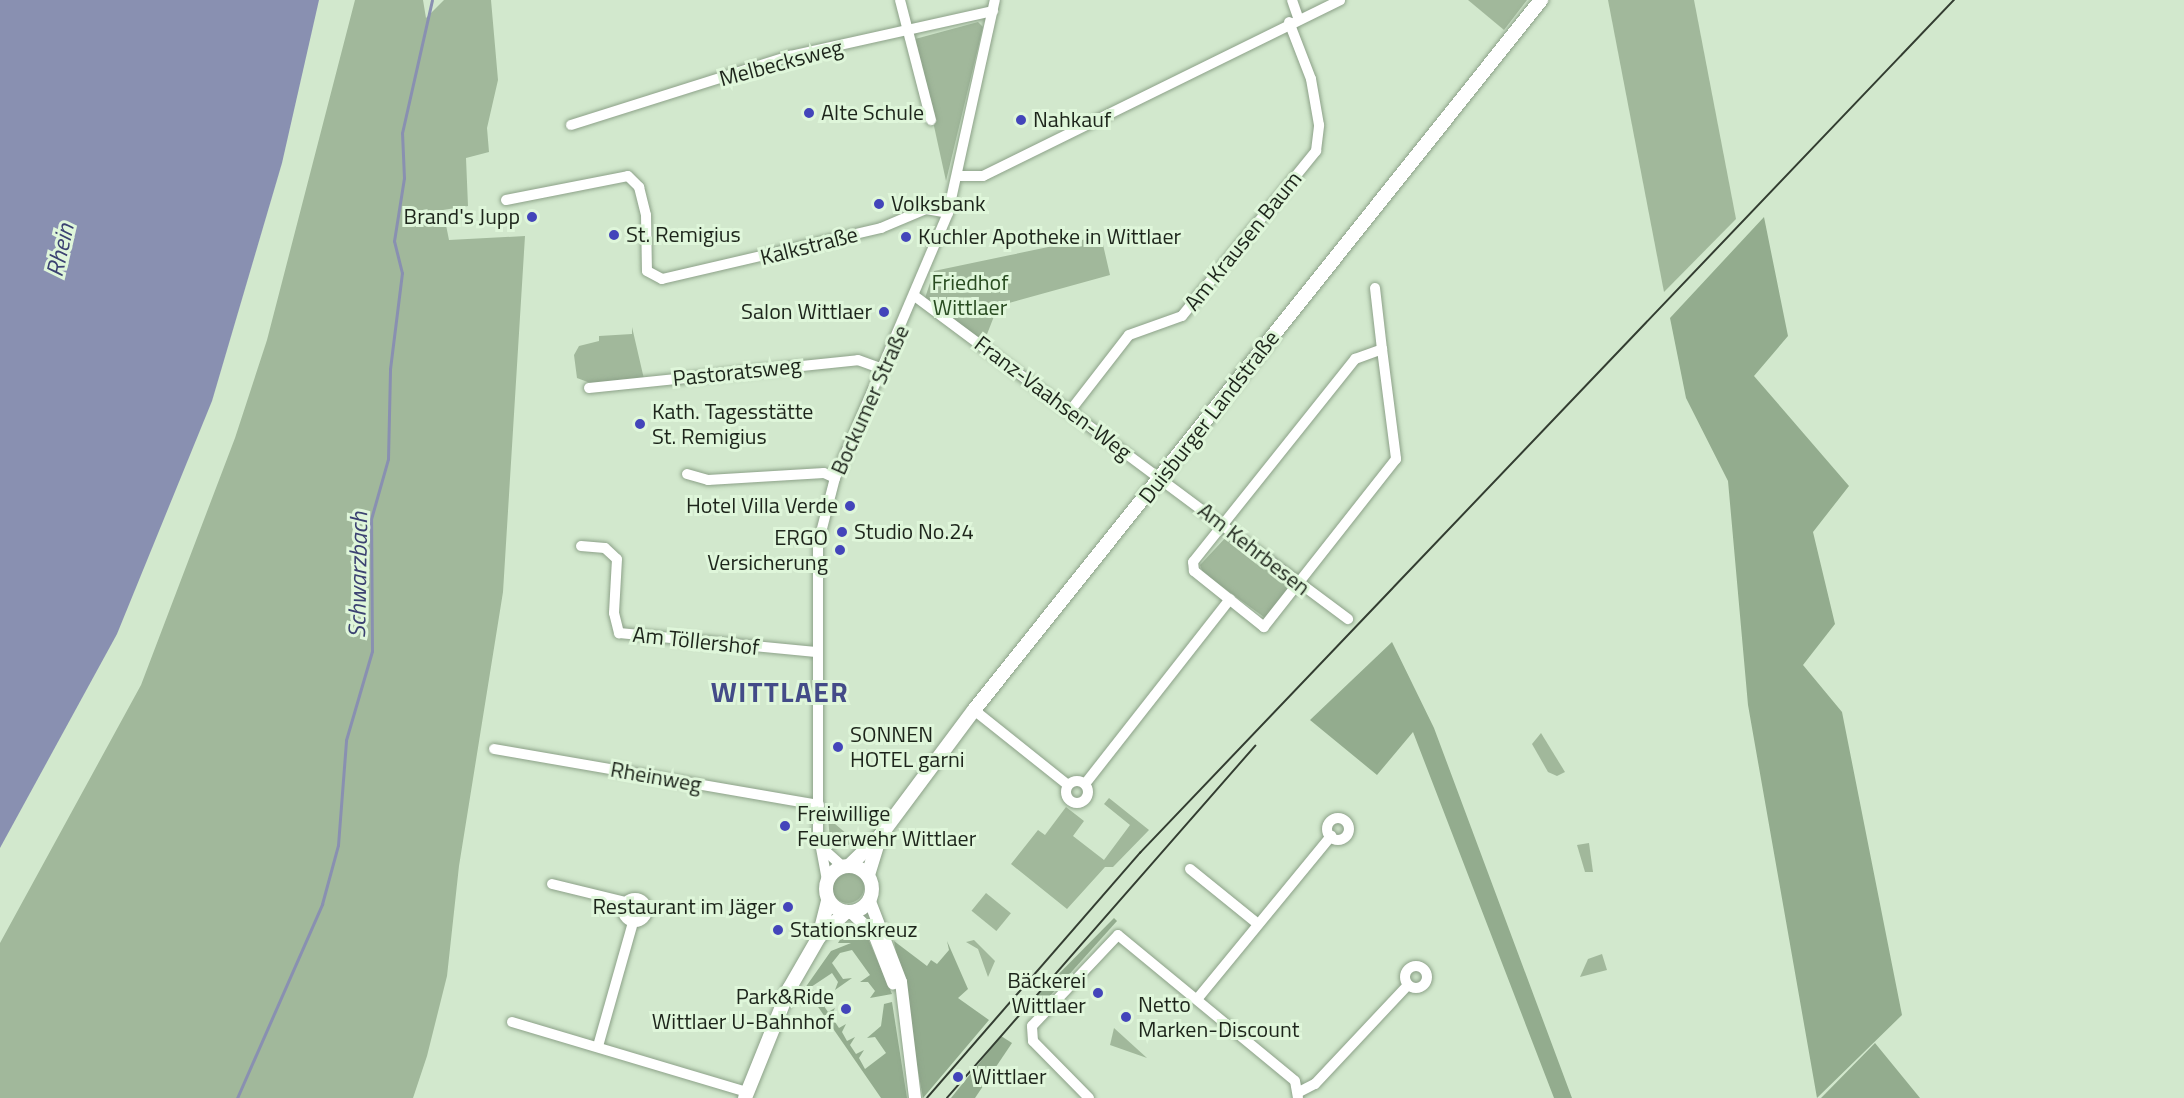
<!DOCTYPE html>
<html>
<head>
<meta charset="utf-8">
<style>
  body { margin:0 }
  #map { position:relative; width:2184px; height:1098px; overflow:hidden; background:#d2e8cd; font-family:"Titillium Web",sans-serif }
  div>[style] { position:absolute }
  .green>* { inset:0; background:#a1b89b; transform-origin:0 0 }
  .round { border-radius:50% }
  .forest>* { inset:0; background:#93ac8e }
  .water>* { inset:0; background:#8990b1 }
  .stream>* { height:3px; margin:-1.5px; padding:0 1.5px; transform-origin:1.5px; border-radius:1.5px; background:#8990b1 }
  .roads { filter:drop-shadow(0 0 2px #8ca188) drop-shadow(0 0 2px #8ca188) }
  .minor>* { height:10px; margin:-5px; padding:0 5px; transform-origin:5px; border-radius:5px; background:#fff }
  .minor>.ring { margin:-5px; padding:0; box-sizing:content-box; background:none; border:10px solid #fff; border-radius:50% }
  .tertiary>* { height:12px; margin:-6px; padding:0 6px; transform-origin:6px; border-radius:6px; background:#fff }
  .secondary>* { height:14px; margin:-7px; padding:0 7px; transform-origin:7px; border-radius:7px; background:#fff }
  .secondary>.ring { margin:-7px; padding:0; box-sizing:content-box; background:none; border:14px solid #fff; border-radius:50% }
  .tram>* { height:1.5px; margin:-0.75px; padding:0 0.75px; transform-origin:0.75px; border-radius:0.75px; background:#333d31 }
  .dots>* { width:16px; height:16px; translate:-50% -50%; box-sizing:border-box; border:3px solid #dff6da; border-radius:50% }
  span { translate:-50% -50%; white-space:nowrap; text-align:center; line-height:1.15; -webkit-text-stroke:6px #dff6da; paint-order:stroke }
  .street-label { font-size:22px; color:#1d251b }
  .poi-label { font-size:22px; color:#1d251b }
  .left { translate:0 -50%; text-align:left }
  .right { translate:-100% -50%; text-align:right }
  .park-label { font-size:22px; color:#284b20 }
  .water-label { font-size:24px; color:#3b4171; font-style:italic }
  .district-label { font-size:28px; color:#434b88; font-weight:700; letter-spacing:1.5px }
</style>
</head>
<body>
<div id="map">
  <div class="green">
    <i style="clip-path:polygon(355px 0,423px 0,426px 18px,444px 0,491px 0,498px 80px,487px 128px,489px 152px,466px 158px,468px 206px,443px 210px,449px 240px,525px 236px,503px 592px,459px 866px,447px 976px,427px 1056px,413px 1098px,0 1098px,0 943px,141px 685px,235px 438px,267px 340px)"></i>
    <i style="clip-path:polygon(1468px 0,1527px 0,1504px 30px)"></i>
    <i style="clip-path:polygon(1608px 0,1694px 0,1736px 219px,1664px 292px)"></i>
    <i style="clip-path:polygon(978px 22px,983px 27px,946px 181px,915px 39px)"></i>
    <i style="clip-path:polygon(1101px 236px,1110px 275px,998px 306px,984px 342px,925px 298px,934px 271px)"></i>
    <i style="clip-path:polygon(632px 327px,644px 379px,593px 384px,577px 378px,574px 355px,579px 346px,599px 341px,599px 336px,632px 334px)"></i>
    <i style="clip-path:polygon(1228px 535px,1292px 586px,1268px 620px,1203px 573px,1200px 565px)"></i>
    <i style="clip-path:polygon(1541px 733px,1565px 772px,1557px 776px,1548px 772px,1532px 744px)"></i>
    <i style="clip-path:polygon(1109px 798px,1149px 830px,1113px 867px,1105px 867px,1067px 909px,1011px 864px,1038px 830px,1045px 835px,1066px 807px,1084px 821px,1073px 836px,1104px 860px,1130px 825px,1104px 804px)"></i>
    <i style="clip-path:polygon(828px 818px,854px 840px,845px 848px,831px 850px)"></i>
    <i style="clip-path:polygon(1589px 843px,1593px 872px,1585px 872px,1577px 845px)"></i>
    <i class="round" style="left:832px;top:871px;width:32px;height:32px"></i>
    <i style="left:986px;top:893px;width:32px;height:23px;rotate:39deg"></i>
    <i style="clip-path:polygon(974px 940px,995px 961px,988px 977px,978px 949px,966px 942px)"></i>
    <i style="clip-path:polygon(1602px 954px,1607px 970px,1580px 977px,1588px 959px)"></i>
    <i style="clip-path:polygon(1114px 1028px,1147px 1058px,1110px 1045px)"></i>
  </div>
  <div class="forest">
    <i style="clip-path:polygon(1764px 217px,1788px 336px,1754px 376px,1849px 486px,1813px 532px,1835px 624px,1803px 665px,1842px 712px,1902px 1015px,1817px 1098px,1748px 705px,1728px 481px,1686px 398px,1670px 318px)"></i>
    <i style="clip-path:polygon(1392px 642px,1434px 728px,1572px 1098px,1554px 1098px,1413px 732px,1377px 775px,1310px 720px)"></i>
    <i style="clip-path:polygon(1114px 918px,1117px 921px,1032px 1016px,1026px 1007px)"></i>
    <i style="clip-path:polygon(863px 927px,892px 994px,870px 998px,875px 991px,868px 982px,860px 982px,870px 975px,852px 950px,840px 953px,832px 963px,843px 979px,852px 978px,835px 990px,838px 982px,832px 973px,811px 987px,817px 996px,824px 992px,820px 1000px,828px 1012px,835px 1008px,831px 1016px,839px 1028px,846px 1024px,842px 1032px,847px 1041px,855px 1037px,850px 1045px,856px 1054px,864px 1050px,859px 1058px,865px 1069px,886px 1053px,875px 1037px,867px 1038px,881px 1026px,884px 1004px,892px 1002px,907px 1098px,881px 1098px,805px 988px,831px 951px,851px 943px,838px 943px,846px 930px)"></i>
    <i style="clip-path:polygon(894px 941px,927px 966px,931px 960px,937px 964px,949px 950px,947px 941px,968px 989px,958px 998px,989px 1020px,923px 1098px)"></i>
    <i style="clip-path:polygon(1001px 1036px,1012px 1043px,975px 1098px,951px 1098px)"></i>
    <i style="clip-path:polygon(1875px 1043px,1920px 1098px,1821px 1098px,1825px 1094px)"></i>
  </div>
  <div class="water">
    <i style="clip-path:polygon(0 0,319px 0,282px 163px,212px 401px,117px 634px,0 848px)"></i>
  </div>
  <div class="stream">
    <i style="left:237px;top:1098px;width:212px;rotate:-66.3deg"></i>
    <i style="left:322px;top:904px;width:61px;rotate:-74.8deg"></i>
    <i style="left:338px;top:845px;width:105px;rotate:-85.6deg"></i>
    <i style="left:346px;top:740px;width:93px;rotate:-73.7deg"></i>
    <i style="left:372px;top:651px;width:132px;rotate:-90.4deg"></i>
    <i style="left:371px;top:519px;width:62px;rotate:-74.2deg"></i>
    <i style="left:388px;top:459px;width:90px;rotate:-88.7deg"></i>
    <i style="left:390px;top:369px;width:97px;rotate:-82.9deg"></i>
    <i style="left:402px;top:273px;width:33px;rotate:-104deg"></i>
    <i style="left:394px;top:241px;width:64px;rotate:-81deg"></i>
    <i style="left:404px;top:178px;width:45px;rotate:-92.5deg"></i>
    <i style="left:402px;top:133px;width:136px;rotate:-77.3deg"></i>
  </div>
  <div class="roads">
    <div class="minor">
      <i style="left:900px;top:0;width:124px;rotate:75.5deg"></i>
      <i style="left:1292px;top:0;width:18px;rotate:71deg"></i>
      <i style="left:571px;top:125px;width:230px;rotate:-17.5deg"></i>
      <i style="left:790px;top:56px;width:208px;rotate:-12.5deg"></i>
      <i style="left:958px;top:176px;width:25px"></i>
      <i style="left:983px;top:176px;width:398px;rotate:-26.2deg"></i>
      <i style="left:506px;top:200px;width:124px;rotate:-11.1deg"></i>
      <i style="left:628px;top:176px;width:16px;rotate:45deg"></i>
      <i style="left:639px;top:187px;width:29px;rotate:76deg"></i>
      <i style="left:646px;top:215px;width:56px;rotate:89deg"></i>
      <i style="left:647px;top:271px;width:17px;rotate:28deg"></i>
      <i style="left:662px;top:279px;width:225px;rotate:-13.1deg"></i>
      <i style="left:881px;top:228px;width:49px;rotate:-22.9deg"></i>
      <i style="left:926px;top:209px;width:22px;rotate:10deg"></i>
      <i style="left:1375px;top:288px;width:61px;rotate:83.5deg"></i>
      <i style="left:916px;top:297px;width:539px;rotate:36.7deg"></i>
      <i style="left:1382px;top:349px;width:111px;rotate:82.7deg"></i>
      <i style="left:1396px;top:459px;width:214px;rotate:128.2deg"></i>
      <i style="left:1264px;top:627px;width:90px;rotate:-141.3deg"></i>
      <i style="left:1194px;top:571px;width:9px;rotate:-96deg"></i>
      <i style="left:1193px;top:562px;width:260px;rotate:-51.4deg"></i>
      <i style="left:1355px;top:359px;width:29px;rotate:-20deg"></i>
      <i style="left:589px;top:388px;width:270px;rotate:-5.9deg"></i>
      <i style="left:858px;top:360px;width:27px;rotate:20deg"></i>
      <i style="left:1070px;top:411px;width:96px;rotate:-52.2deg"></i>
      <i style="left:1129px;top:335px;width:56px;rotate:-19.7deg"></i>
      <i style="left:1182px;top:316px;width:213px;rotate:-50.9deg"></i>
      <i style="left:1316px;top:151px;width:26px;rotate:-83deg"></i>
      <i style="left:1319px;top:125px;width:47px;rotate:-99.9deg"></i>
      <i style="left:1311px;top:79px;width:61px;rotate:-111.1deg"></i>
      <i style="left:687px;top:474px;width:22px;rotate:16deg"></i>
      <i style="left:708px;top:480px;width:116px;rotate:-3.5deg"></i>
      <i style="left:824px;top:473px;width:12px;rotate:24deg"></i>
      <i style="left:581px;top:546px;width:24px;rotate:5deg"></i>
      <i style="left:605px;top:548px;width:16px;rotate:43deg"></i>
      <i style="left:617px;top:559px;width:54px;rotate:93.2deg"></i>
      <i style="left:614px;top:613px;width:21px;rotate:76deg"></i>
      <i style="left:619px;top:633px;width:198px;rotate:5.5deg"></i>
      <i style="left:974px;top:710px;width:120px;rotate:38.6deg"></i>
      <i style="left:494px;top:749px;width:330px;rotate:9.8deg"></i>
      <i class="ring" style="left:1066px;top:781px;width:12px;height:12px"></i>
      <i style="left:1085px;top:784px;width:235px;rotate:-51.9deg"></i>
      <i class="ring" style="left:1327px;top:818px;width:12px;height:12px"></i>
      <i style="left:821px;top:847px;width:28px;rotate:42deg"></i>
      <i style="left:1190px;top:869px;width:87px;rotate:39deg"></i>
      <i style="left:827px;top:880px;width:49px;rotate:-100.6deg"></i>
      <i style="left:818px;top:832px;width:288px;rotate:-90deg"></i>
      <i style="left:818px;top:544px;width:68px;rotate:-75.6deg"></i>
      <i style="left:835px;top:478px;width:288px;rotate:-66.9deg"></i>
      <i style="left:948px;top:213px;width:218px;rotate:-77.6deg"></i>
      <i style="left:552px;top:884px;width:76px;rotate:13.7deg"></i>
      <i class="ring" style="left:623px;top:898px;width:14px;height:14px"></i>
      <i class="ring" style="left:1405px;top:966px;width:12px;height:12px"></i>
      <i style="left:1198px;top:998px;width:210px;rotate:-50.6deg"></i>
      <i style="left:512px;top:1022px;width:245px;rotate:16.6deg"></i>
      <i style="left:598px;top:1046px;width:129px;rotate:-74.2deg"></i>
      <i style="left:1299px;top:1092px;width:18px;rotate:-27deg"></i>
      <i style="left:1315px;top:1084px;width:136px;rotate:-46.8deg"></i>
      <i style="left:1089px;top:1098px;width:80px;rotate:-134.5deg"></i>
      <i style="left:1033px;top:1041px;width:15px;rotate:-94deg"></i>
      <i style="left:1032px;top:1026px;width:125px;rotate:-46.6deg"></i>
      <i style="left:1118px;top:935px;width:229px;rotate:39.5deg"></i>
      <i style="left:1295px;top:1081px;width:17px;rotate:80deg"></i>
    </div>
    <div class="tertiary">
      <i style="left:869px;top:899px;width:89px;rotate:68.9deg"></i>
      <i style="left:901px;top:982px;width:117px;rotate:83.1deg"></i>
      <i style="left:851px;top:912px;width:32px;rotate:44deg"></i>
      <i style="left:874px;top:934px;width:53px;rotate:68.8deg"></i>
    </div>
    <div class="secondary">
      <i style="left:850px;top:865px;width:42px;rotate:-44deg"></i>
      <i style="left:880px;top:836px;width:157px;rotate:-53.3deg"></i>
      <i style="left:974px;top:710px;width:909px;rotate:-51.39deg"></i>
      <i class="ring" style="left:826px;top:866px;width:32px;height:32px"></i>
      <i style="left:868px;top:875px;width:41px;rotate:-72.9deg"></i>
      <i style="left:819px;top:937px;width:38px;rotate:-76deg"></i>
      <i style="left:745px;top:1098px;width:118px;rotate:-68deg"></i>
      <i style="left:789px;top:989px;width:60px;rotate:-60deg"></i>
      <i style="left:819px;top:937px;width:37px;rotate:-43deg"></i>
    </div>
  </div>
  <div class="tram">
    <i style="left:927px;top:1098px;width:325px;rotate:-49deg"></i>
    <i style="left:1140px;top:853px;width:1179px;rotate:-46.34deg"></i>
    <i style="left:947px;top:1098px;width:468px;rotate:-48.8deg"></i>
  </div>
  <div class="dots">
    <i style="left:809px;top:113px;background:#4345ba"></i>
    <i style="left:1021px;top:120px;background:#4345ba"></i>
    <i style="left:879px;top:204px;background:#4345ba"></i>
    <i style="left:532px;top:217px;background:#4345ba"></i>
    <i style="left:614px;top:235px;background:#4345ba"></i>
    <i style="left:906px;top:237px;background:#4345ba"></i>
    <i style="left:884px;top:312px;background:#4345ba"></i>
    <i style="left:640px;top:424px;background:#4345ba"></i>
    <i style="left:850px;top:506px;background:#4345ba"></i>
    <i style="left:842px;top:532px;background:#4345ba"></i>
    <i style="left:840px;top:550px;background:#4345ba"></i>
    <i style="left:838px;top:747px;background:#4345ba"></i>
    <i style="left:785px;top:826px;background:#4345ba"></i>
    <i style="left:788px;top:907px;background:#4345ba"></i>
    <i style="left:778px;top:930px;background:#4345ba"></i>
    <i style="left:1098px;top:993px;background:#4345ba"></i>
    <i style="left:846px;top:1009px;background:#4345ba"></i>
    <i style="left:1126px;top:1017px;background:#4345ba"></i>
    <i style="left:958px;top:1077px;background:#4345ba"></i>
  </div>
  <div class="street-label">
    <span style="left:781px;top:63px;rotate:-15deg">Melbecksweg</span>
    <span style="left:1243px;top:241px;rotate:-51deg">Am Krausen Baum</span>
    <span style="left:809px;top:246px;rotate:-14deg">Kalkstraße</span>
    <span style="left:737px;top:372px;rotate:-6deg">Pastoratsweg</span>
    <span style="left:1053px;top:398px;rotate:37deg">Franz-Vaahsen-Weg</span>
    <span style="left:870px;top:400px;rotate:-66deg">Bockumer Straße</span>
    <span style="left:1209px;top:417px;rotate:-52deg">Duisburger Landstraße</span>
    <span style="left:1254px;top:549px;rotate:38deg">Am Kehrbesen</span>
    <span style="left:696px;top:641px;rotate:6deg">Am Töllershof</span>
    <span style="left:656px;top:777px;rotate:10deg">Rheinweg</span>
  </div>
  <div class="poi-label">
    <span class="left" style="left:821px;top:113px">Alte Schule</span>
    <span class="left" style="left:1033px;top:120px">Nahkauf</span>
    <span class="left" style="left:891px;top:204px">Volksbank</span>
    <span class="right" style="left:520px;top:217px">Brand's Jupp</span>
    <span class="left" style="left:626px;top:235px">St. Remigius</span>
    <span class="left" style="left:918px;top:237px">Kuchler Apotheke in Wittlaer</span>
    <span class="right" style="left:872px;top:312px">Salon Wittlaer</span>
    <span class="left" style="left:652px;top:424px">Kath. Tagesstätte<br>St. Remigius</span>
    <span class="right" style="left:838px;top:506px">Hotel Villa Verde</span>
    <span class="left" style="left:854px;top:532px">Studio No.24</span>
    <span class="right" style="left:828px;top:550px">ERGO<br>Versicherung</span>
    <span class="left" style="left:850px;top:747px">SONNEN<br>HOTEL garni</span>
    <span class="left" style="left:797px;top:826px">Freiwillige<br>Feuerwehr Wittlaer</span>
    <span class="right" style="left:776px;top:907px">Restaurant im Jäger</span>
    <span class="left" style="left:790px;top:930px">Stationskreuz</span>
    <span class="right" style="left:1086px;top:993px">Bäckerei<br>Wittlaer</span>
    <span class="right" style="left:834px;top:1009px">Park&amp;Ride<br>Wittlaer U-Bahnhof</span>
    <span class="left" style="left:1138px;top:1017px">Netto<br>Marken-Discount</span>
    <span class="left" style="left:972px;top:1077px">Wittlaer</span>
  </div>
  <div class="park-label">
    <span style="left:970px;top:295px">Friedhof<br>Wittlaer</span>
  </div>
  <div class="water-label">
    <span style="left:60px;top:250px;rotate:-77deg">Rhein</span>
    <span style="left:358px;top:575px;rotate:-89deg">Schwarzbach</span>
  </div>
  <div class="district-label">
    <span style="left:780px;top:692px">WITTLAER</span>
  </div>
</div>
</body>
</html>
